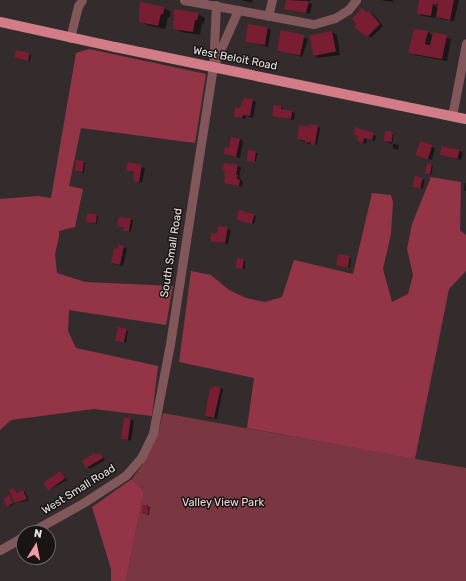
<!DOCTYPE html>
<html>
<head>
<meta charset="utf-8">
<style>
  body { margin:0 }
  #map { position:relative; width:466px; height:581px; overflow:hidden; background:#342c2c; font-family:Rubik,sans-serif }
  div>[style] { position:absolute }
  .green>* { inset:0; background:#7a3742 }
  .forest>* { inset:0; background:#933547 }
  .shadow>* { inset:0; background:#0007; transform-origin:0 0 }
  .building>* { inset:0; background:#791d32; transform-origin:0 0 }
  .minor>* { height:9px; margin:-4.5px; padding:0 4.5px; transform-origin:4.5px; border-radius:4.5px; background:#81575b }
  .major>* { height:10px; margin:-5px; padding:0 5px; transform-origin:5px; border-radius:5px; background:#d27c87 }
  span { translate:-50% -50%; white-space:nowrap; text-align:center; line-height:1.15; -webkit-text-stroke:3px #191515; paint-order:stroke }
  .street-label { font-size:11px; color:#e9e3e3 }
  .park-label { font-size:11px; color:#f3d7d9 }
  .north { position:absolute; left:16px; top:525px; width:40px; height:40px; box-sizing:border-box; background:#191515; border:1px solid #6c6767; border-radius:50%; rotate:10deg; font-size:11px; font-weight:700; line-height:16px; text-align:center; color:#e9e3e3 }
  .north::after { content:''; display:block; margin:auto; width:14px; height:18px; background:#f49aa5; clip-path:polygon(50% 0,100% 100%,50% 72%,0 100%) }
</style>
</head>
<body>
<div id="map">
  <div class="green">
    <i style="clip-path:polygon(163px 413px,466px 468px,466px 581px,126px 581px,144px 491px,132px 479px,142px 465px,150px 451px,159px 429px)"></i>
  </div>
  <div class="forest">
    <i style="clip-path:polygon(89px 49px,206px 74px,195px 143px,81px 128px,69px 186px,83px 189px,75px 227px,59px 231px,59px 237px,55px 254px,57px 273px,85px 282px,173px 286px,166px 325px,69px 310px,68px 331px,76px 348px,158px 366px,152px 416px,94px 409px,11px 420px,0 430px,0 199px,38px 196px,51px 198px,76px 53px)"></i>
    <i style="clip-path:polygon(431px 177px,461px 182px,460px 230px,466px 235px,466px 271px,449px 289px,415px 459px,247px 428px,254px 378px,179px 362px,191px 271px,211px 275px,229px 290px,246px 298px,265px 302px,282px 297px,294px 260px,353px 274px,372px 193px,391px 195px,393px 202px,391px 234px,383px 269px,392px 302px,408px 294px,413px 275px,407px 249px,412px 224px)"></i>
    <i style="clip-path:polygon(132px 479px,144px 491px,126px 581px,111px 581px,111px 569px,92px 507px)"></i>
  </div>
  <div class="shadow">
    <i style="clip-path:polygon(241px 0,253px 0,252px 3px)"></i>
    <i style="clip-path:polygon(288px 0,310px 0,309px 3px,312px 4px,310px 14px,285px 8px)"></i>
    <i style="clip-path:polygon(380px 0,394px 0,393px 2px)"></i>
    <i style="clip-path:polygon(evenodd,420px 0,459px 0,454px 21px,441px 19px,436px 16px,436px 18px,422px 16px,418px 13px,420px 0,430px 0,439px 6px,439px 8px,429px 2px,430px 0)"></i>
    <i style="clip-path:polygon(164px 8px,171px 12px,170px 17px,168px 17px,165px 29px,147px 25px,140px 21px)"></i>
    <i style="clip-path:polygon(362px 10px,368px 14px,370px 12px,373px 14px,383px 26px,371px 38px,358px 24px)"></i>
    <i style="clip-path:polygon(198px 14px,205px 18px,204px 24px,202px 23px,200px 35px,181px 32px,174px 28px)"></i>
    <i style="clip-path:polygon(268px 28px,271px 30px,268px 47px,246px 41px)"></i>
    <i style="left:282px;top:31px;width:27px;height:19px;rotate:17deg"></i>
    <i style="clip-path:polygon(332px 32px,337px 35px,340px 55px,318px 58px,313px 55px)"></i>
    <i style="clip-path:polygon(428px 32px,433px 36px,433px 34px,451px 39px,447px 61px,414px 55px,410px 52px)"></i>
    <i style="clip-path:polygon(30px 54px,31px 55px,30px 61px,15px 58px)"></i>
    <i style="clip-path:polygon(252px 100px,256px 102px,253px 118px,246px 116px,245px 119px,235px 116px)"></i>
    <i style="clip-path:polygon(281px 107px,284px 110px,295px 113px,294px 120px,273px 115px)"></i>
    <i style="clip-path:polygon(317px 126px,320px 128px,317px 145px,312px 143px,308px 144px,298px 139px)"></i>
    <i style="clip-path:polygon(392px 133px,394px 135px,392px 144px,384px 141px)"></i>
    <i style="clip-path:polygon(373px 134px,376px 136px,375px 141px,367px 139px,366px 144px,358px 141px,359px 137px,355px 135px)"></i>
    <i style="clip-path:polygon(240px 139px,243px 141px,240px 158px,225px 154px)"></i>
    <i style="clip-path:polygon(393px 144px,399px 145px,398px 150px,393px 148px)"></i>
    <i style="clip-path:polygon(429px 146px,435px 148px,432px 160px,418px 155px)"></i>
    <i style="left:249px;top:151px;width:9px;height:9px;rotate:13deg"></i>
    <i style="clip-path:polygon(460px 151px,463px 153px,461px 160px,442px 155px)"></i>
    <i style="clip-path:polygon(83px 162px,85px 163px,84px 173px,75px 171px)"></i>
    <i style="clip-path:polygon(129px 163px,145px 168px,142px 183px,134px 180px,135px 173px,128px 170px)"></i>
    <i style="clip-path:polygon(431px 165px,433px 166px,431px 175px,427px 174px)"></i>
    <i style="clip-path:polygon(238px 166px,241px 168px,239px 177px,243px 182px,242px 187px,225px 182px,225px 173px)"></i>
    <i style="left:416px;top:178px;width:9px;height:9px;rotate:13deg"></i>
    <i style="clip-path:polygon(465px 183px,466px 183px,466px 191px,464px 190px)"></i>
    <i style="clip-path:polygon(96px 215px,98px 216px,97px 224px,87px 221px)"></i>
    <i style="clip-path:polygon(254px 215px,256px 216px,254px 224px,240px 220px)"></i>
    <i style="clip-path:polygon(120px 218px,133px 220px,131px 232px,124px 230px,125px 227px)"></i>
    <i style="clip-path:polygon(227px 228px,231px 230px,228px 244px,211px 240px)"></i>
    <i style="clip-path:polygon(124px 247px,127px 249px,123px 266px,116px 265px,112px 263px)"></i>
    <i style="clip-path:polygon(349px 257px,351px 258px,350px 268px,339px 266px)"></i>
    <i style="clip-path:polygon(244px 260px,245px 261px,245px 269px,237px 267px)"></i>
    <i style="clip-path:polygon(126px 330px,128px 331px,126px 343px,117px 340px)"></i>
    <i style="clip-path:polygon(220px 388px,223px 389px,217px 419px,209px 418px,206px 416px)"></i>
    <i style="clip-path:polygon(131px 419px,134px 421px,131px 441px,121px 438px)"></i>
    <i style="clip-path:polygon(100px 454px,105px 460px,90px 469px,87px 467px)"></i>
    <i style="clip-path:polygon(60px 472px,67px 480px,51px 489px,47px 488px)"></i>
    <i style="clip-path:polygon(14px 489px,18px 494px,23px 491px,25px 492px,29px 500px,17px 503px,15px 502px)"></i>
    <i style="clip-path:polygon(9px 497px,14px 504px,10px 507px,8px 506px)"></i>
    <i style="clip-path:polygon(148px 506px,150px 507px,149px 515px,144px 514px)"></i>
  </div>
  <div class="building">
    <i style="clip-path:polygon(286px 0,309px 1px,306px 13px,284px 9px)"></i>
    <i style="clip-path:polygon(419px 0,454px 0,450px 20px,436px 17px,438px 4px,433px 4px,431px 16px,417px 14px)"></i>
    <i style="clip-path:polygon(140px 2px,165px 7px,163px 14px,161px 14px,158px 26px,139px 22px)"></i>
    <i style="clip-path:polygon(362px 8px,367px 13px,369px 11px,380px 24px,367px 37px,354px 27px,357px 24px,352px 19px)"></i>
    <i style="clip-path:polygon(174px 9px,199px 13px,197px 20px,195px 20px,193px 32px,173px 29px)"></i>
    <i style="left:248px;top:24px;width:20px;height:18px;rotate:9deg"></i>
    <i style="clip-path:polygon(414px 29px,428px 31px,425px 44px,430px 45px,433px 32px,447px 35px,442px 59px,408px 53px)"></i>
    <i style="left:281px;top:30px;width:24px;height:21px;rotate:12deg"></i>
    <i style="left:332px;top:31px;width:21px;height:23px;rotate:79deg"></i>
    <i style="left:16px;top:50px;width:14px;height:8px;rotate:12deg"></i>
    <i style="clip-path:polygon(244px 98px,253px 99px,250px 116px,243px 115px,242px 118px,234px 117px,235px 107px,240px 108px)"></i>
    <i style="clip-path:polygon(274px 105px,281px 106px,281px 109px,292px 111px,291px 119px,272px 116px)"></i>
    <i style="clip-path:polygon(309px 124px,318px 125px,315px 145px,311px 144px,311px 142px,305px 143px,305px 141px,297px 139px,299px 125px,309px 127px)"></i>
    <i style="clip-path:polygon(355px 127px,374px 133px,372px 140px,364px 138px,363px 143px,357px 141px,358px 136px,354px 135px)"></i>
    <i style="left:385px;top:131px;width:8px;height:10px;rotate:7deg"></i>
    <i style="clip-path:polygon(231px 137px,240px 139px,236px 157px,224px 154px,225px 147px,229px 148px)"></i>
    <i style="left:420px;top:141px;width:13px;height:15px;rotate:18deg"></i>
    <i style="left:442px;top:146px;width:18px;height:9px;rotate:13deg"></i>
    <i style="left:248px;top:150px;width:8px;height:11px;rotate:7deg"></i>
    <i style="left:76px;top:160px;width:8px;height:11px;rotate:7deg"></i>
    <i style="clip-path:polygon(128px 162px,142px 165px,139px 182px,133px 181px,134px 172px,126px 170px)"></i>
    <i style="clip-path:polygon(224px 163px,238px 165px,236px 175px,238px 175px,237px 179px,240px 180px,239px 186px,224px 183px,225px 176px,223px 175px,226px 171px,222px 170px)"></i>
    <i style="left:427px;top:163px;width:5px;height:11px;rotate:11deg"></i>
    <i style="left:415px;top:176px;width:8px;height:11px;rotate:14deg"></i>
    <i style="left:239px;top:210px;width:16px;height:10px;rotate:15deg"></i>
    <i style="left:87px;top:213px;width:10px;height:9px;rotate:6deg"></i>
    <i style="clip-path:polygon(119px 217px,131px 218px,129px 231px,123px 231px,124px 227px,117px 226px)"></i>
    <i style="clip-path:polygon(218px 226px,228px 227px,225px 243px,210px 241px,211px 233px,217px 234px)"></i>
    <i style="clip-path:polygon(118px 245px,124px 246px,120px 265px,111px 263px,114px 248px,118px 249px)"></i>
    <i style="left:338px;top:254px;width:12px;height:12px;rotate:9deg"></i>
    <i style="left:237px;top:258px;width:7px;height:10px;rotate:8deg"></i>
    <i style="left:118px;top:327px;width:9px;height:14px;rotate:13deg"></i>
    <i style="clip-path:polygon(214px 386px,221px 387px,214px 418px,205px 416px,210px 388px,213px 388px)"></i>
    <i style="left:124px;top:417px;width:7px;height:22px;rotate:8deg"></i>
    <i style="clip-path:polygon(94px 453px,95px 455px,100px 453px,103px 458px,86px 468px,82px 461px)"></i>
    <i style="left:60px;top:471px;width:9px;height:21px;rotate:54deg"></i>
    <i style="clip-path:polygon(14px 488px,17px 493px,23px 490px,27px 499px,15px 503px,9px 490px)"></i>
    <i style="clip-path:polygon(9px 495px,13px 503px,7px 507px,3px 499px)"></i>
    <i style="left:142px;top:505px;width:6px;height:9px"></i>
  </div>
  <div class="minor">
    <i style="left:184px;top:0;width:132px;rotate:10.5deg"></i>
    <i style="left:314px;top:24px;width:22px;rotate:-16deg"></i>
    <i style="left:335px;top:18px;width:15px;rotate:-32deg"></i>
    <i style="left:348px;top:10px;width:13px;rotate:-51deg"></i>
    <i style="left:268px;top:16px;width:16px;rotate:-76deg"></i>
    <i style="left:70px;top:38px;width:33px;rotate:-76deg"></i>
    <i style="left:78px;top:6px;width:7px;rotate:-56deg"></i>
    <i style="left:215px;top:62px;width:57px;rotate:-66.1deg"></i>
    <i style="left:452px;top:116px;width:74px;rotate:-79.1deg"></i>
    <i style="left:29px;top:533px;width:62px;rotate:-29.1deg"></i>
    <i style="left:83px;top:503px;width:51px;rotate:-33.1deg"></i>
    <i style="left:126px;top:475px;width:23px;rotate:-49deg"></i>
    <i style="left:141px;top:458px;width:28px;rotate:-64deg"></i>
    <i style="left:153px;top:433px;width:91px;rotate:-79.2deg"></i>
    <i style="left:170px;top:344px;width:280px;rotate:-81.2deg"></i>
    <i style="left:213px;top:67px;width:62px;rotate:-87.2deg"></i>
    <i style="left:0;top:550px;width:28px;rotate:-30deg"></i>
  </div>
  <div class="major">
    <i style="left:0;top:22px;width:118px;rotate:12.3deg"></i>
    <i style="left:115px;top:47px;width:358px;rotate:11.6deg"></i>
  </div>
  <div class="street-label">
    <span style="left:235px;top:59px;rotate:11deg">West Beloit Road</span>
    <span style="left:172px;top:253px;rotate:-81deg">South Small Road</span>
    <span style="left:79px;top:490px;rotate:-32deg">West Small Road</span>
  </div>
  <div class="park-label">
    <span style="left:223px;top:503px">Valley View Park</span>
  </div>
  <div class="north">N</div>
</div>
</body>
</html>
